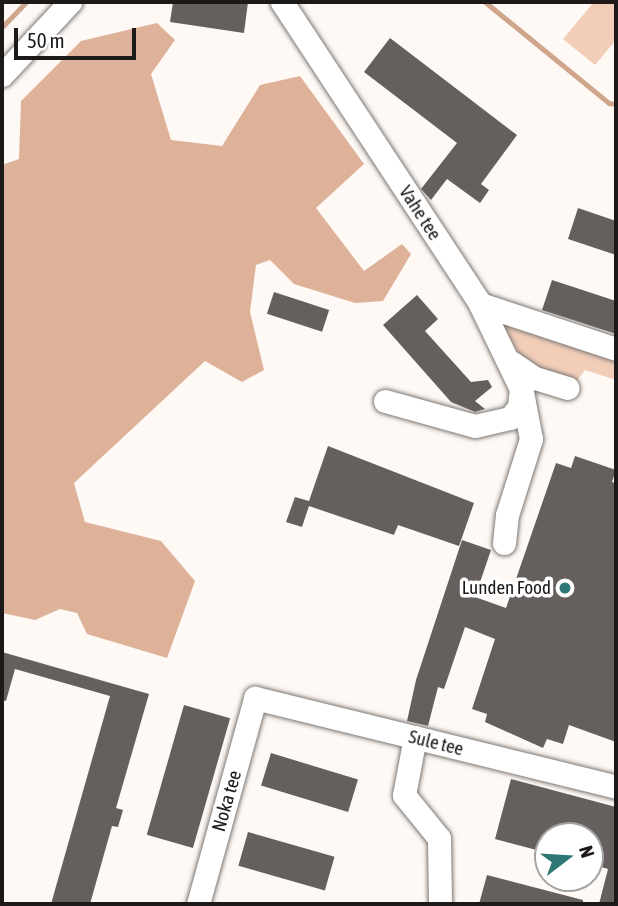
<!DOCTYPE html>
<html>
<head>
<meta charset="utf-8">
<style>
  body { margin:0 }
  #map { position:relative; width:618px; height:906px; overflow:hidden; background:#fff9f5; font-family:"Asap Condensed",sans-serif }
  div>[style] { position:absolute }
  .green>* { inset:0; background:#f2ceb9 }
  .forest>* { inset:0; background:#deb299 }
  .stream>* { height:5px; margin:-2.5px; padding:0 2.5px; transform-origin:2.5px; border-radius:2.5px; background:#cfa58b }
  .building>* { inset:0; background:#65605d; transform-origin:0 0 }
  .roads { filter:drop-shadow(0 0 2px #7d7874) drop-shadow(0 0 2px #7d7874) }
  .minor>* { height:23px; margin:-11.5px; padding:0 11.5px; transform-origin:11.5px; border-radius:11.5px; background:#fff }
  .dots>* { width:19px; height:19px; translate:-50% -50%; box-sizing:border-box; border:4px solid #fff; border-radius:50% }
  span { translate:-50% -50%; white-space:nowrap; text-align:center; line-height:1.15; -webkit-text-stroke:7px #fff; paint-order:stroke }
  .street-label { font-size:19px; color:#1c1918 }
  .poi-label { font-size:19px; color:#1c1918 }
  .right { translate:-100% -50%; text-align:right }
  .frame { position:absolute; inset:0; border:4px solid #1c1918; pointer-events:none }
  .north { position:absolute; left:534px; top:822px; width:70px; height:70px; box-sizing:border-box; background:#fff; border:2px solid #a4a3a3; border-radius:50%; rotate:73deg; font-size:19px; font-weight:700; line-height:28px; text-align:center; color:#1c1918 }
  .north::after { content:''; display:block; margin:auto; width:24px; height:32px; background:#2e7775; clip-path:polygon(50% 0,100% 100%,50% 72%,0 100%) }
  .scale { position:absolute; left:14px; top:28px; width:122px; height:32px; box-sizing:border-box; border:4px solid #1c1918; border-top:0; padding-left:9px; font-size:21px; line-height:24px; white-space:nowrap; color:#1c1918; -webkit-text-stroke:5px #fff; paint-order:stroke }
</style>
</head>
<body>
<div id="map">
  <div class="green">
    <i style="clip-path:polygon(594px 2px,616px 2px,616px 40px,595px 65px,563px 39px)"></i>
    <i style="clip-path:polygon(506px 325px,616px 356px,616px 380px,585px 370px,576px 382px,551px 375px,520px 355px,505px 329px)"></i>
  </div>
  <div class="forest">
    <i style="clip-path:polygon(157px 23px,175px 40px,151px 74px,171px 140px,222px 146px,260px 85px,300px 76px,364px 164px,316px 208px,364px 271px,402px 244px,411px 254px,383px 301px,355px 303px,294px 284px,270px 260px,256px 265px,250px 312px,264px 370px,242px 382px,205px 361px,74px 483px,85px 522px,161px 541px,195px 581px,167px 658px,87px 634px,77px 613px,60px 609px,35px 620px,2px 613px,2px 165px,19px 159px,21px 101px,81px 41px)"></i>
  </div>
  <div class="stream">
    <i style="left:485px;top:2px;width:160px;rotate:39.2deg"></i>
    <i style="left:609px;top:103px;width:7px;rotate:8deg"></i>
    <i style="left:2px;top:27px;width:35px;rotate:-46deg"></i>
  </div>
  <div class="building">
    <i style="clip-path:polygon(173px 2px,248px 2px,244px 33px,170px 22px)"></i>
    <i style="clip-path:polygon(390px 38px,517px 135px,481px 184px,489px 190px,480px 203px,447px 179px,431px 200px,421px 189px,457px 143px,364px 72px)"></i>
    <i style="clip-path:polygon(578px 208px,616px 221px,616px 255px,568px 239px)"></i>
    <i style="clip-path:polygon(552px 280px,616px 301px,616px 334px,542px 310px)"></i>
    <i style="left:274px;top:292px;width:58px;height:23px;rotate:18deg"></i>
    <i style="clip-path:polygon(417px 295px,438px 319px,425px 331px,471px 382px,488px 380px,492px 387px,475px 401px,485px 409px,475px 412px,451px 402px,383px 325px)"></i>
    <i style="clip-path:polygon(328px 446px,474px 503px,459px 546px,398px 525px,394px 535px,309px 506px,302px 527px,286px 522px,295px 497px,309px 501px)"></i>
    <i style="clip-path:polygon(575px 456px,616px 470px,612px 482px,616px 483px,616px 742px,569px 725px,563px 744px,547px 739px,543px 748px,485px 722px,487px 714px,472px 709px,495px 639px,465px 627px,444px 689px,438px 687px,428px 726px,407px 721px,416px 680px,462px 540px,491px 550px,475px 597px,506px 608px,556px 463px,571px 468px)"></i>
    <i style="clip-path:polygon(2px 652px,149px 694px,116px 808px,123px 810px,118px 827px,112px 826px,90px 904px,51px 904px,110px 696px,15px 669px,6px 701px,2px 700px)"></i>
    <i style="left:184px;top:705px;width:48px;height:135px;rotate:16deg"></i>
    <i style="left:271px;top:753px;width:91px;height:34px;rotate:17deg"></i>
    <i style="clip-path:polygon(511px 779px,616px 807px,616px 904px,599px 904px,608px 869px,590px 864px,590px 836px,548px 836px,548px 853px,495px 839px)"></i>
    <i style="left:248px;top:832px;width:90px;height:35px;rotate:16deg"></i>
    <i style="clip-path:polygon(487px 875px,583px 900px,583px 904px,479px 904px)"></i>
  </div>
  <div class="roads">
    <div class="minor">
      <i style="left:282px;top:2px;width:361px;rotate:56.7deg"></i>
      <i style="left:480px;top:304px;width:143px;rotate:18.3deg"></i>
      <i style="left:2px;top:75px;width:100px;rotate:-47deg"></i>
      <i style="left:511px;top:362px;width:29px;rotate:34deg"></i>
      <i style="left:535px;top:378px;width:34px;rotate:17deg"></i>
      <i style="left:385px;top:401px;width:93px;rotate:15.5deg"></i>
      <i style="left:475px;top:426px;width:36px;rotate:-13deg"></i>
      <i style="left:510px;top:418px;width:14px;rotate:-51deg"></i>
      <i style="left:519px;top:407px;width:18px;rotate:-84deg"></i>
      <i style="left:521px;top:389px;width:94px;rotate:-115.8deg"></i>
      <i style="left:504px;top:543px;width:28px;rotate:-84deg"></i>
      <i style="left:507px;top:515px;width:80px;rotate:-72.5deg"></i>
      <i style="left:531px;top:439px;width:48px;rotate:-100.8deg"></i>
      <i style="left:415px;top:737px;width:59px;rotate:100.7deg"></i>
      <i style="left:404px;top:795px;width:55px;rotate:50.9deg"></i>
      <i style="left:439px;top:838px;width:66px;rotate:89.1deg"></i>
      <i style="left:198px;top:904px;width:214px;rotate:-74.5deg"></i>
      <i style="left:255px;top:698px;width:372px;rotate:13.8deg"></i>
    </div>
  </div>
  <div class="dots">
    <i style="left:565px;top:588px;background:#2e7775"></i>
  </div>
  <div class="street-label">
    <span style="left:420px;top:213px;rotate:57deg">Vahe tee</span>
    <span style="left:436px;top:743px;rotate:14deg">Sule tee</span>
    <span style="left:227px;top:801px;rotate:-74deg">Noka tee</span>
  </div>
  <div class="poi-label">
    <span class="right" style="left:551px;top:588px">Lunden Food</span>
  </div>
  <div class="frame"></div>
  <div class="north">N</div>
  <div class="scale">50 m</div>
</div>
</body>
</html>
